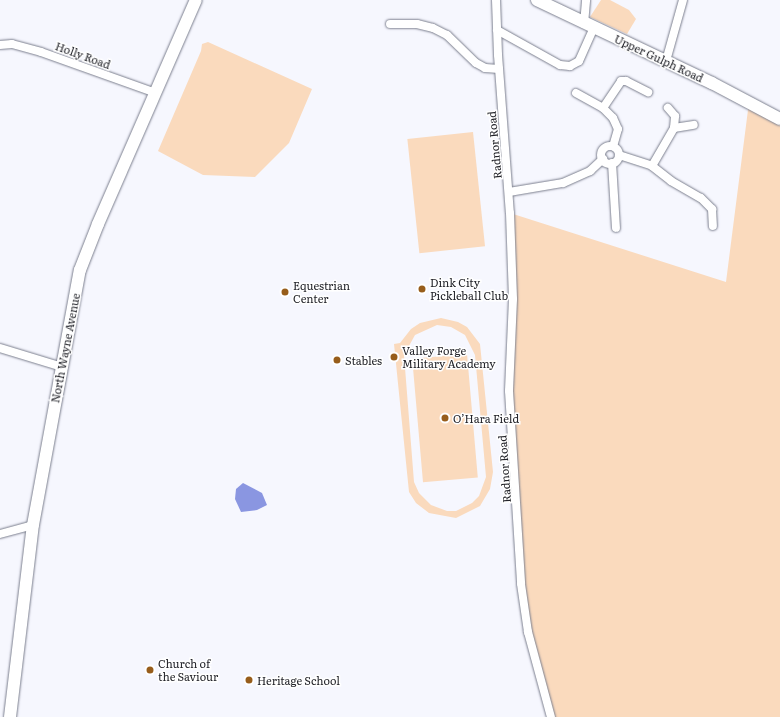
<!DOCTYPE html>
<html>
<head>
<meta charset="utf-8">
<style>
  body { margin:0 }
  #map { position:relative; width:780px; height:717px; overflow:hidden; background:#f6f7fe; font-family:Literata,serif }
  div>[style] { position:absolute }
  .green>* { inset:0; background:#fadabd; transform-origin:0 0 }
  .water>* { inset:0; background:#8a96e1 }
  .roads { filter:drop-shadow(0 0 1px #7b7f8e) drop-shadow(0 0 1px #7b7f8e) }
  .street>* { height:8px; margin:-4px; padding:0 4px; transform-origin:4px; border-radius:4px; background:#fff }
  .street>.ring { margin:-4px; padding:0; box-sizing:content-box; background:none; border:8px solid #fff; border-radius:50% }
  .secondary>* { height:12px; margin:-6px; padding:0 6px; transform-origin:6px; border-radius:6px; background:#fff }
  .dots>* { width:11px; height:11px; translate:-50% -50%; box-sizing:border-box; border:2px solid #fff; border-radius:50% }
  span { translate:-50% -50%; white-space:nowrap; text-align:center; line-height:1.15; -webkit-text-stroke:3px #fff; paint-order:stroke }
  .street-label { font-size:11px; color:#212228 }
  .poi-label { font-size:11px; color:#212228 }
  .left { translate:0 -50%; text-align:left }
</style>
</head>
<body>
<div id="map">
  <div class="green">
    <i style="clip-path:polygon(601px 0,610px 0,629px 10px,636px 19px,627px 34px,590px 17px)"></i>
    <i style="clip-path:polygon(208px 42px,312px 89px,289px 143px,255px 177px,203px 175px,158px 151px,201px 51px,202px 44px)"></i>
    <i style="clip-path:polygon(749px 102px,780px 119px,780px 717px,551px 717px,528px 632px,509px 391px,510px 213px,726px 282px)"></i>
    <i style="left:473px;top:132px;width:115px;height:66px;rotate:84deg"></i>
    <i style="clip-path:polygon(evenodd,441px 318px,458px 322px,467px 327px,480px 344px,493px 472px,490px 489px,480px 506px,456px 518px,429px 513px,416px 503px,409px 492px,394px 344px,400px 343px,411px 329px,420px 323px,441px 318px,437px 325px,451px 327px,465px 335px,475px 355px,486px 477px,479px 496px,472px 503px,456px 511px,447px 511px,431px 505px,419px 493px,414px 482px,404px 355px,415px 335px,437px 325px)"></i>
    <i style="left:467px;top:354px;width:124px;height:55px;rotate:85deg"></i>
  </div>
  <div class="water">
    <i style="clip-path:polygon(243px 483px,262px 493px,267px 505px,257px 510px,241px 512px,235px 499px,236px 489px)"></i>
  </div>
  <div class="roads">
    <div class="street">
      <i style="left:496px;top:0;width:55px;rotate:87.9deg"></i>
      <i style="left:498px;top:55px;width:158px;rotate:85.7deg"></i>
      <i style="left:510px;top:213px;width:86px;rotate:88deg"></i>
      <i style="left:513px;top:299px;width:92px;rotate:92.5deg"></i>
      <i style="left:509px;top:391px;width:193px;rotate:86.4deg"></i>
      <i style="left:521px;top:584px;width:49px;rotate:81.7deg"></i>
      <i style="left:528px;top:632px;width:88px;rotate:74.9deg"></i>
      <i style="left:390px;top:24px;width:27px"></i>
      <i style="left:417px;top:24px;width:16px;rotate:14deg"></i>
      <i style="left:433px;top:28px;width:16px;rotate:27deg"></i>
      <i style="left:447px;top:35px;width:40px;rotate:44deg"></i>
      <i style="left:476px;top:63px;width:10px;rotate:29deg"></i>
      <i style="left:485px;top:68px;width:14px;rotate:4deg"></i>
      <i style="left:584px;top:24px;width:24px;rotate:-85deg"></i>
      <i style="left:497px;top:30px;width:72px;rotate:29.1deg"></i>
      <i style="left:560px;top:65px;width:10px;rotate:6deg"></i>
      <i style="left:570px;top:66px;width:10px;rotate:-29deg"></i>
      <i style="left:579px;top:61px;width:36px;rotate:-66deg"></i>
      <i style="left:0;top:45px;width:12px;rotate:-5deg"></i>
      <i style="left:12px;top:44px;width:30px;rotate:15deg"></i>
      <i style="left:41px;top:52px;width:122px;rotate:19.6deg"></i>
      <i style="left:666px;top:61px;width:63px;rotate:-74.4deg"></i>
      <i style="left:576px;top:93px;width:31px;rotate:29deg"></i>
      <i style="left:603px;top:108px;width:14px;rotate:45deg"></i>
      <i style="left:613px;top:118px;width:12px;rotate:66deg"></i>
      <i style="left:618px;top:129px;width:18px;rotate:106deg"></i>
      <i style="left:603px;top:108px;width:32px;rotate:-56deg"></i>
      <i style="left:621px;top:81px;width:5px"></i>
      <i style="left:626px;top:81px;width:25px;rotate:27deg"></i>
      <i style="left:674px;top:128px;width:20px;rotate:-9deg"></i>
      <i class="ring" style="left:601px;top:146px;width:10px;height:10px"></i>
      <i style="left:619px;top:155px;width:35px;rotate:18deg"></i>
      <i style="left:652px;top:166px;width:24px;rotate:38deg"></i>
      <i style="left:671px;top:181px;width:34px;rotate:30deg"></i>
      <i style="left:701px;top:198px;width:16px;rotate:45deg"></i>
      <i style="left:712px;top:209px;width:17px;rotate:87deg"></i>
      <i style="left:612px;top:163px;width:65px;rotate:86.5deg"></i>
      <i style="left:652px;top:166px;width:44px;rotate:-59.9deg"></i>
      <i style="left:674px;top:128px;width:12px;rotate:-85deg"></i>
      <i style="left:675px;top:116px;width:11px;rotate:-131deg"></i>
      <i style="left:509px;top:192px;width:55px;rotate:-9.5deg"></i>
      <i style="left:563px;top:183px;width:30px;rotate:-24deg"></i>
      <i style="left:590px;top:171px;width:18px;rotate:-43deg"></i>
      <i style="left:0;top:348px;width:65px;rotate:17deg"></i>
      <i style="left:0;top:534px;width:34px;rotate:-15deg"></i>
    </div>
    <div class="secondary">
      <i style="left:537px;top:0;width:194px;rotate:25.4deg"></i>
      <i style="left:712px;top:83px;width:77px;rotate:27.9deg"></i>
      <i style="left:10px;top:717px;width:193px;rotate:-83.2deg"></i>
      <i style="left:33px;top:525px;width:259px;rotate:-79.6deg"></i>
      <i style="left:80px;top:270px;width:49px;rotate:-68.6deg"></i>
      <i style="left:98px;top:224px;width:244px;rotate:-66.4deg"></i>
    </div>
  </div>
  <div class="dots">
    <i style="left:422px;top:289px;background:#975d1b"></i>
    <i style="left:285px;top:292px;background:#975d1b"></i>
    <i style="left:394px;top:357px;background:#975d1b"></i>
    <i style="left:337px;top:360px;background:#975d1b"></i>
    <i style="left:445px;top:418px;background:#975d1b"></i>
    <i style="left:150px;top:670px;background:#975d1b"></i>
    <i style="left:249px;top:680px;background:#975d1b"></i>
  </div>
  <div class="street-label">
    <span style="left:83px;top:55px;rotate:20deg">Holly Road</span>
    <span style="left:659px;top:58px;rotate:25deg">Upper Gulph Road</span>
    <span style="left:494px;top:145px;rotate:-95deg">Radnor Road</span>
    <span style="left:65px;top:348px;rotate:-79deg">North Wayne Avenue</span>
    <span style="left:504px;top:469px;rotate:-94deg">Radnor Road</span>
  </div>
  <div class="poi-label">
    <span class="left" style="left:430px;top:289px">Dink City<br>Pickleball Club</span>
    <span class="left" style="left:293px;top:292px">Equestrian<br>Center</span>
    <span class="left" style="left:402px;top:357px">Valley Forge<br>Military Academy</span>
    <span class="left" style="left:345px;top:360px">Stables</span>
    <span class="left" style="left:453px;top:418px">O’Hara Field</span>
    <span class="left" style="left:158px;top:670px">Church of<br>the Saviour</span>
    <span class="left" style="left:257px;top:680px">Heritage School</span>
  </div>
</div>
</body>
</html>
